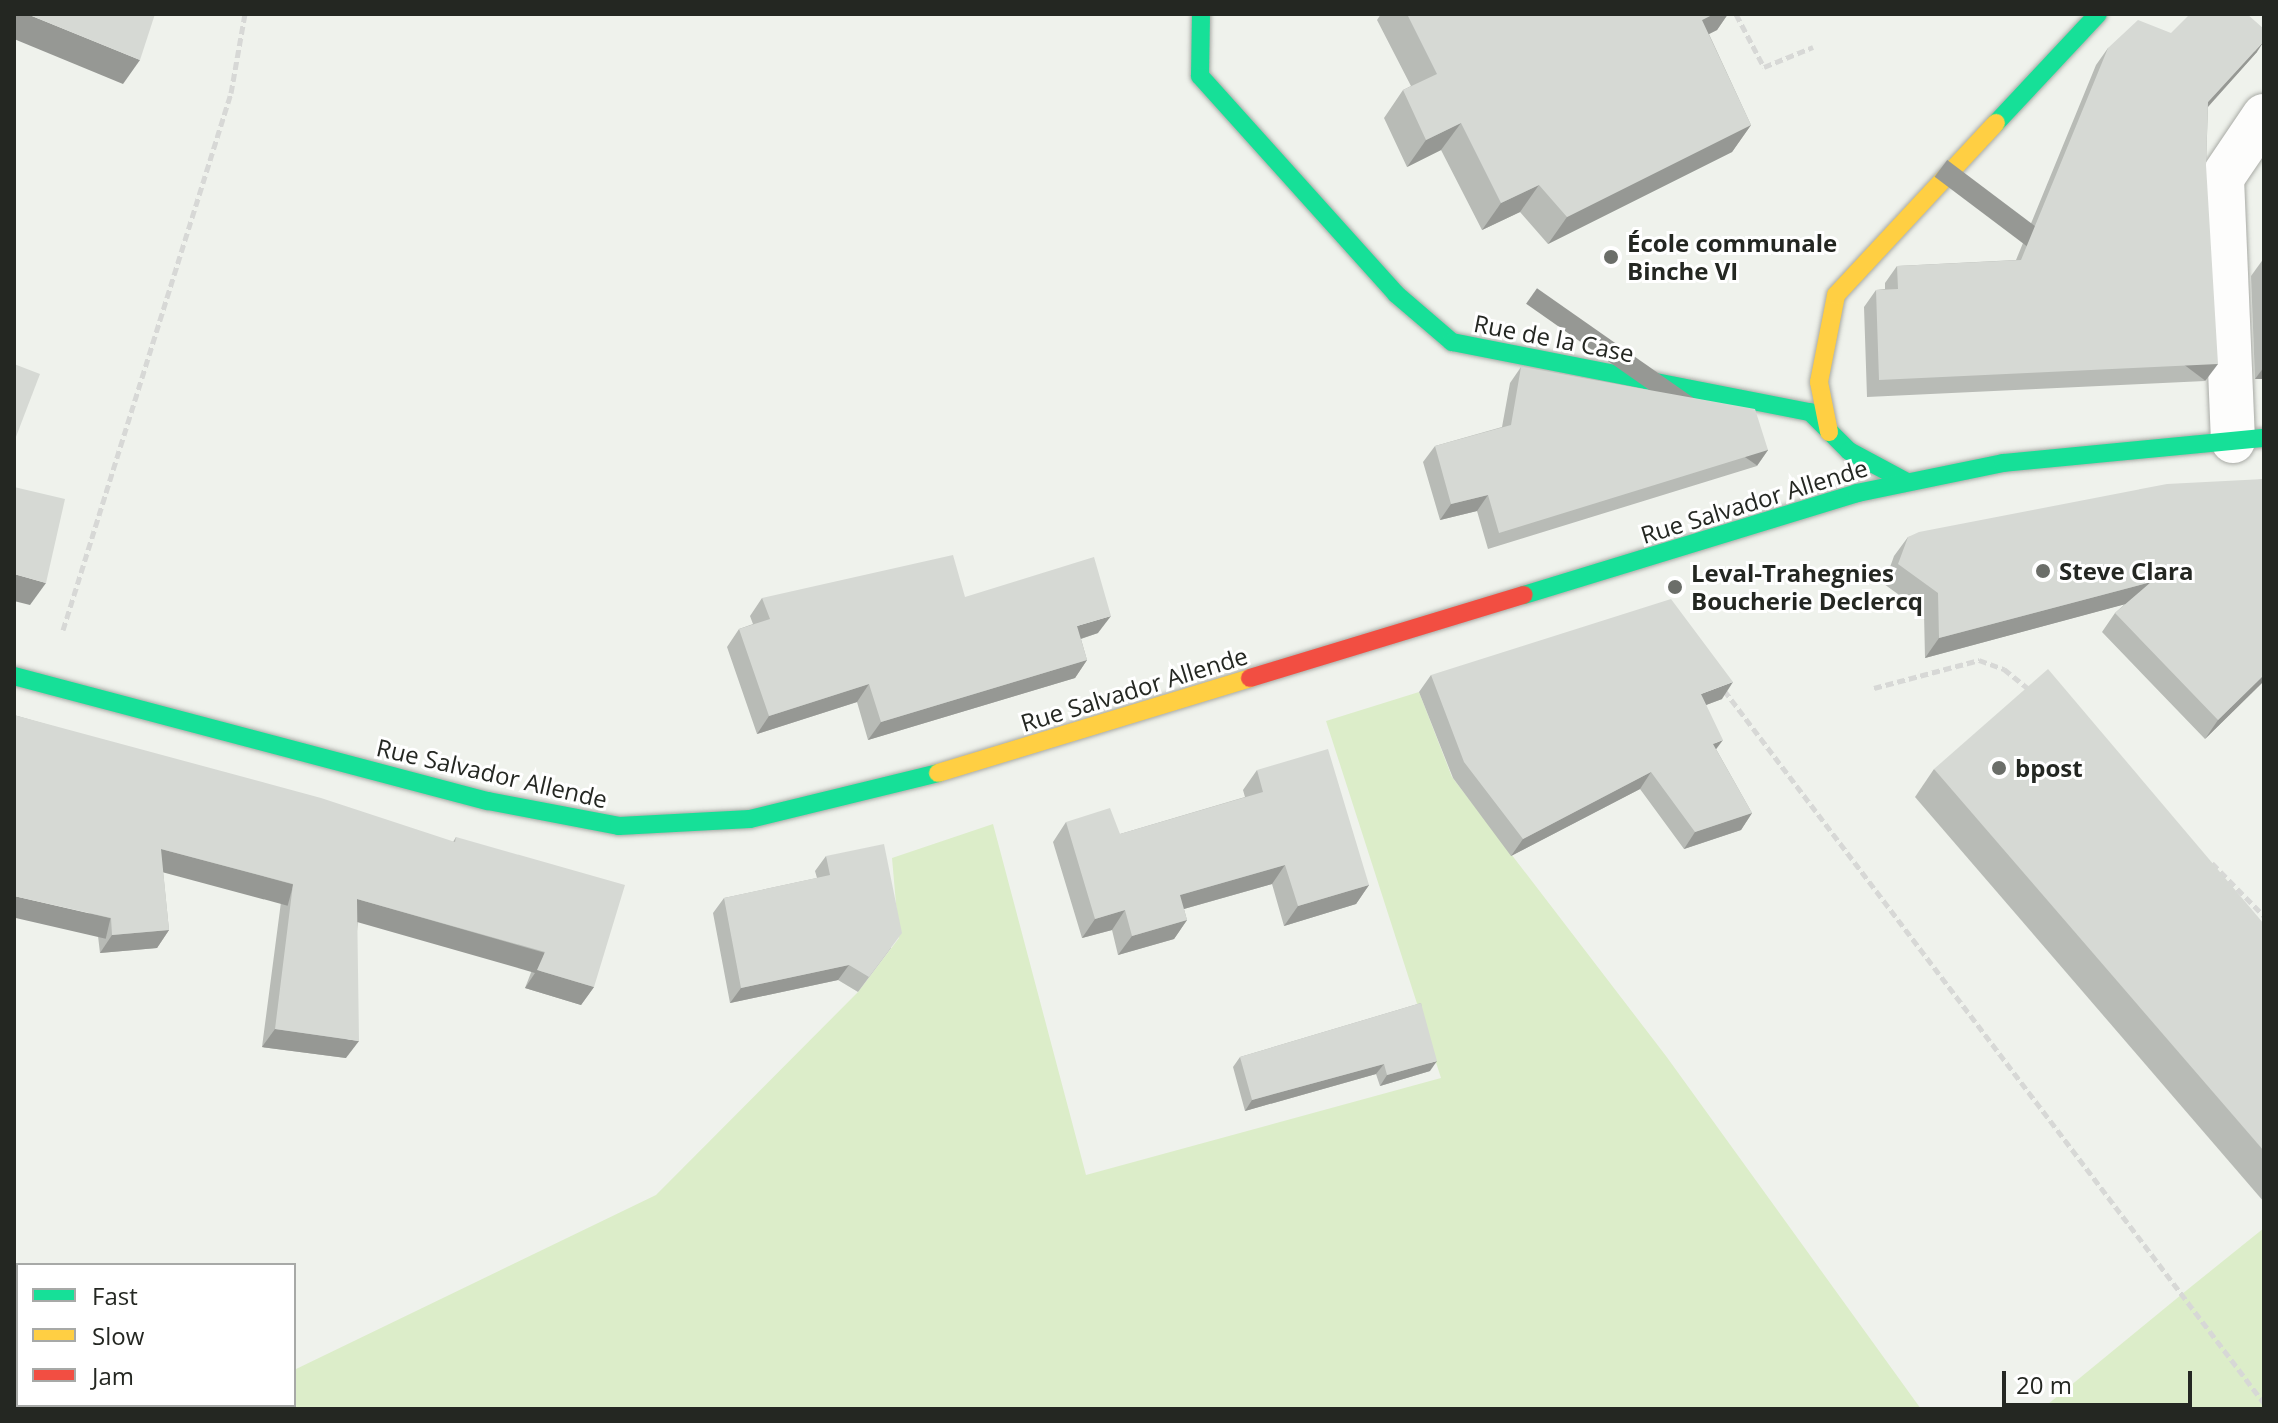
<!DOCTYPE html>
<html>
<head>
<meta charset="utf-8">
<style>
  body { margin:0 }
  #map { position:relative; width:2278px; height:1423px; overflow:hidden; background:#eff2ec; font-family:"Open Sans",sans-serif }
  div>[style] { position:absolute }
  .green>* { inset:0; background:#dcedc9 }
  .path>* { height:5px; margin-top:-2.5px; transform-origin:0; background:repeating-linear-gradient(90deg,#d7d8d6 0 8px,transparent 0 12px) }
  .roads { filter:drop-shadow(0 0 2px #a8aaa5) drop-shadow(0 0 2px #a8aaa5) }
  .street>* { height:44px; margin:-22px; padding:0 22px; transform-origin:22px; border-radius:22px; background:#fdfdfc }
  .fast>* { height:18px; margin:-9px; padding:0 9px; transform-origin:9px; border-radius:9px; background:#16e098 }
  .slow>* { height:18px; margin:-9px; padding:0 9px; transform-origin:9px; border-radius:9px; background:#ffcf43 }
  .jam>* { height:18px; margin:-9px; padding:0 9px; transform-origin:9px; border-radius:9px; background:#f24e42 }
  .wall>* { inset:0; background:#b8bbb6 }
  .shaded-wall>* { inset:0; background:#969894; transform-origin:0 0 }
  .building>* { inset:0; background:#d6d9d4 }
  .dots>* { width:22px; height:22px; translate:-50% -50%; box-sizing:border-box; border:4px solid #fff; border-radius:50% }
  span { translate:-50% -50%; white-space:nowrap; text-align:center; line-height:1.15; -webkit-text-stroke:6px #fff; paint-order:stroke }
  .poi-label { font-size:24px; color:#242722; font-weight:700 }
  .left { translate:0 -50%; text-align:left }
  .street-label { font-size:24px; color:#242722 }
  .frame { position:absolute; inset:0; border:16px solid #242722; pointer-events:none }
  .legend { position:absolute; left:16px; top:1263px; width:280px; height:144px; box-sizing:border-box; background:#fff; border:2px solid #a7a9a7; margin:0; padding:10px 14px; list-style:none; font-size:24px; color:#242722 }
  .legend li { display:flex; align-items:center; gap:16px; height:40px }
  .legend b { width:40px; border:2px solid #a7a9a7 }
  .scale { position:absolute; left:2002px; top:1371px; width:190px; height:36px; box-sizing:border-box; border:4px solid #242722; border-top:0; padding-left:10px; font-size:24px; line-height:28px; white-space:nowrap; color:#242722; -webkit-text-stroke:6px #fff; paint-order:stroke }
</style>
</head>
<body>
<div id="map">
  <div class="green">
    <i style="clip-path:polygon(1419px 692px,1452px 777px,1666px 1056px,1921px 1409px,213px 1409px,294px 1405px,294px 1370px,656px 1195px,858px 992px,899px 938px,892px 858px,993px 824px,1086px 1175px,1441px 1078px,1326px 721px)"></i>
    <i style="clip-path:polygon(2264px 1228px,2264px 1409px,2042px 1409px,2187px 1290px)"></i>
  </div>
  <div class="path">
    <i style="left:1736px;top:14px;width:60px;rotate:62.2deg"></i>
    <i style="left:1764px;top:67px;width:53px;rotate:-22.2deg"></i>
    <i style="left:63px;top:630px;width:563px;rotate:-72.63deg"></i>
    <i style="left:231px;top:93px;width:80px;rotate:-80deg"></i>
    <i style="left:1874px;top:688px;width:109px;rotate:-14.9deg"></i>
    <i style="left:1979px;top:660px;width:27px;rotate:20deg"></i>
    <i style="left:2004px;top:669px;width:35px;rotate:39deg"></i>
    <i style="left:1724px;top:690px;width:894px;rotate:52.86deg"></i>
    <i style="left:2212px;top:863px;width:74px;rotate:45.5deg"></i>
  </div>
  <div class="roads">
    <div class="street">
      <i style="left:2233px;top:441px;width:263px;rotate:-92.4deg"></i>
      <i style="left:2222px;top:178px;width:75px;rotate:-55.9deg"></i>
    </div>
    <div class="fast">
      <i style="left:1201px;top:14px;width:62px;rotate:90.9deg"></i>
      <i style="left:1200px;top:76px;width:293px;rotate:48deg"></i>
      <i style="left:1396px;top:294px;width:74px;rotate:40.6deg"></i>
      <i style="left:1452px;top:342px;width:365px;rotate:11.1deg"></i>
      <i style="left:1810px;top:412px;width:55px;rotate:45deg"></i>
      <i style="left:1849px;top:451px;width:66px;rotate:28.1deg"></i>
      <i style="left:1996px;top:123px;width:149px;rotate:-46.9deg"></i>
      <i style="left:1524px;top:595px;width:348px;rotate:-17deg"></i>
      <i style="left:1857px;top:493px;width:149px;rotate:-11.6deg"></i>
      <i style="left:2003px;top:463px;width:262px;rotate:-5.5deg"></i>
      <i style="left:14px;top:676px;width:490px;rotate:14.8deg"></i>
      <i style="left:488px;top:801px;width:133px;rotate:10.8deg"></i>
      <i style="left:619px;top:826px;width:131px;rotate:-3.1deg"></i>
      <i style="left:750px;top:819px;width:194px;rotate:-13.7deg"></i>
    </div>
    <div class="slow">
      <i style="left:1829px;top:432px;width:51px;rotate:-101.3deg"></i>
      <i style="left:1819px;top:382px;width:89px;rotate:-78.9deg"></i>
      <i style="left:1836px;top:295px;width:235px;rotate:-47.1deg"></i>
      <i style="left:938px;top:773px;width:326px;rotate:-16.9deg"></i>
    </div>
    <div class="jam">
      <i style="left:1250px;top:678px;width:286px;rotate:-16.9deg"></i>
    </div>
  </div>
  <div class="wall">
    <i style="clip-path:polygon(1381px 14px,1728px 14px,1717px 30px,1709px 34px,1751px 125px,1732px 152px,1548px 244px,1520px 212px,1482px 230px,1441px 150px,1407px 167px,1384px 118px,1403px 90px,1411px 86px,1377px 20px)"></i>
    <i style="clip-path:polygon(2171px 33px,2257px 52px,2208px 107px,2206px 165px,2205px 381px,1867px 397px,1864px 307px,1876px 290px,1885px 289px,1885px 283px,1897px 266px,2016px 260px,2096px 65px,2108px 48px)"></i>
    <i style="clip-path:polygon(2264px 258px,2264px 379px,2255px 379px,2251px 276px)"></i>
    <i style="clip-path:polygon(1521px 367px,1768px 450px,1757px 466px,1488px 549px,1477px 511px,1440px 520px,1423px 462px,1435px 446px,1502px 427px,1510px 383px)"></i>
    <i style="clip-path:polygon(2264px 479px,2264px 681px,2205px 739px,2102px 632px,2115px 613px,2125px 604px,1925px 658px,1924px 613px,1884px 584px,1894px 556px,1908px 537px)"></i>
    <i style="clip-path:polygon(965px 597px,1098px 633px,1081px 639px,1087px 660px,1075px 678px,868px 740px,857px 702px,757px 734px,727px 647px,739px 629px,753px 624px,750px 616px,762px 598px)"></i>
    <i style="clip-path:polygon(1431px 675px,1722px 699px,1706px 705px,1716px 749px,1752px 813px,1741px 830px,1684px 849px,1640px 789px,1511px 856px,1453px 778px,1419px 692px)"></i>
    <i style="clip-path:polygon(14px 715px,453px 842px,456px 837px,594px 987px,581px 1005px,525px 988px,532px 970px,358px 920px,346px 1058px,262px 1047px,281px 902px,163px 871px,169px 930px,157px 948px,100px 953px,98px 936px)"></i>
    <i style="clip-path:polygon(1934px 769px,2264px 924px,2264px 1202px,1915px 797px)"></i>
    <i style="clip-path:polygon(1257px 770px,1369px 885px,1356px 904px,1284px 926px,1272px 884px,1184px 909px,1187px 920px,1174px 939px,1118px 955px,1112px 930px,1082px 938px,1053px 842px,1066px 822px,1120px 834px,1245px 797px,1243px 790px)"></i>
    <i style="clip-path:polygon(826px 856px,891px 948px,858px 992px,838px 980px,730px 1003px,713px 913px,724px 898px,817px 878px,815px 871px)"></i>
    <i style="clip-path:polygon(1421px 1003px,1430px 1071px,1380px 1086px,1376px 1074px,1245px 1111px,1233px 1067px,1240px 1057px)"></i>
  </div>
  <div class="shaded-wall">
    <i style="clip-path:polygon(14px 14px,27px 14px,140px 60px,123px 84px,14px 39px)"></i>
    <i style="clip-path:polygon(1714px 14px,1728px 14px,1717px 30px,1683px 47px,1702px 20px)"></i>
    <i style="clip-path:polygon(2264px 41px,2257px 52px,2196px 120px,2208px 102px)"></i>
    <i style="clip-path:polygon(1461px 123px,1441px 150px,1407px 167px,1426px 140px)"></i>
    <i style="clip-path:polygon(1751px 125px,1732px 152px,1548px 244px,1567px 217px)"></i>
    <i style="clip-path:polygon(1539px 185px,1520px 212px,1482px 230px,1501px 203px)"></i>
    <i style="left:2218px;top:364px;width:21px;height:339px;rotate:127deg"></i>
    <i style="clip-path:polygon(2264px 367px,2264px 379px,2255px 379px)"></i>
    <i style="left:1768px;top:450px;width:19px;height:282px;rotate:125deg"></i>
    <i style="clip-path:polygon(1488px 495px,1477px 511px,1440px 520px,1451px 504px)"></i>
    <i style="clip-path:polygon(14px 574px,46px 583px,30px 605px,14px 601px)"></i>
    <i style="clip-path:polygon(2151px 582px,2137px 601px,1925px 658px,1939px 638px)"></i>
    <i style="clip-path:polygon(1111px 616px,1098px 633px,1065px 644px,1077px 626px)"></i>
    <i style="clip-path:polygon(1087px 660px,1075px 678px,868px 740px,881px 722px)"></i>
    <i style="clip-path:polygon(2264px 675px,2264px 681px,2205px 739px,2218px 720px)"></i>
    <i style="clip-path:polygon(1733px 682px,1722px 699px,1690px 711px,1701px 694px)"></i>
    <i style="clip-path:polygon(869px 684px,857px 702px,757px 734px,769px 716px)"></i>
    <i style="clip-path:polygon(1723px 740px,1711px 756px,1713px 744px)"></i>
    <i style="clip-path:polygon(1651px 772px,1640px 789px,1511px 856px,1523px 839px)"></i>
    <i style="clip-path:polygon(1752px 813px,1741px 830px,1684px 849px,1695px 832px)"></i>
    <i style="left:161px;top:849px;width:137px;height:22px;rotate:15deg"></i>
    <i style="clip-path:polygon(1285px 865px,1272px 884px,1166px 914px,1180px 895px)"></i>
    <i style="clip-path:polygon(1369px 885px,1356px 904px,1284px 926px,1298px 906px)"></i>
    <i style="left:14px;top:896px;width:99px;height:21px;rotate:13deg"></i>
    <i style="left:357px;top:899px;width:195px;height:22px;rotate:16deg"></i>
    <i style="clip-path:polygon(1125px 910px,1112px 930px,1082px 938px,1095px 919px)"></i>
    <i style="clip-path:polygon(1187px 920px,1174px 939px,1118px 955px,1132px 936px)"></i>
    <i style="clip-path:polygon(169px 930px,157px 948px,100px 953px,112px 935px)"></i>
    <i style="clip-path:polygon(849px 965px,838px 980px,730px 1003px,741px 988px)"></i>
    <i style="clip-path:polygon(537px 970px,594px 987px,581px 1005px,525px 988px)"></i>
    <i style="clip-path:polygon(275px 1029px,359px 1041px,346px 1058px,262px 1047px)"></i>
    <i style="clip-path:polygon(1437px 1061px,1430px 1071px,1380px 1086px,1387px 1075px)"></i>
    <i style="clip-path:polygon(1384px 1064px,1376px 1074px,1245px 1111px,1252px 1100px)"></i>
  </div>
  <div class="building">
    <i style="clip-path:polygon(27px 14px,155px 14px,140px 60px)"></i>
    <i style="clip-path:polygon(1407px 14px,1714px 14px,1702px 20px,1751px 125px,1567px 217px,1539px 185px,1501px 203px,1461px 123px,1426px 140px,1403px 90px,1437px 74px)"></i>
    <i style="clip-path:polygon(2190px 14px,2247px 14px,2264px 29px,2264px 41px,2208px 102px,2206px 165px,2218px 364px,1879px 380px,1876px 290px,1898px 289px,1897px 266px,2021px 260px,2108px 48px,2138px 20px,2171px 33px)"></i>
    <i style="clip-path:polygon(14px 364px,40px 374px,14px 442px)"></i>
    <i style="clip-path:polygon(1521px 367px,1755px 409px,1768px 450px,1499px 533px,1488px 495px,1451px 504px,1435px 446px,1511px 425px)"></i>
    <i style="clip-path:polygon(2264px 479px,2264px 675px,2218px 720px,2115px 613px,2151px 582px,1939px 638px,1938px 593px,1898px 564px,1908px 537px,1919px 532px,2167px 484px)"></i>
    <i style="clip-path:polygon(14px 487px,65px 499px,46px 583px,14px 574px)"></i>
    <i style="clip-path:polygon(953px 555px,965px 597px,1094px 557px,1111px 616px,1077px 626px,1087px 660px,881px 722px,869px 684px,769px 716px,739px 629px,770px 619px,762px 598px)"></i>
    <i style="clip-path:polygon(1671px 599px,1733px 682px,1701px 694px,1723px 740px,1713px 744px,1752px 813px,1695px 832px,1651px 772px,1523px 839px,1464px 762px,1431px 675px)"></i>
    <i style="clip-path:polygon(2048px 669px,2264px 924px,2264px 1151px,1934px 769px)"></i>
    <i style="clip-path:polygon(14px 715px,321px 798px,455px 842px,456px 837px,625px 885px,594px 987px,537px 970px,545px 952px,357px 899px,359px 1041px,275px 1029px,293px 884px,161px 849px,169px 930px,112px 935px,111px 918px,14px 896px)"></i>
    <i style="clip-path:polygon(1328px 749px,1369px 885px,1298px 906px,1285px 865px,1180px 895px,1187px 920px,1132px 936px,1125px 910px,1095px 919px,1066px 822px,1110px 808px,1120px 834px,1263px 792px,1257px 770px)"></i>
    <i style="clip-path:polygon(884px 844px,902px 933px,869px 977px,849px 965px,741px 988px,724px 898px,830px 875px,826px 856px)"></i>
    <i style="clip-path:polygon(1421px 1003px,1437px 1061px,1387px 1075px,1384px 1064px,1252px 1100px,1240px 1057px)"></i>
  </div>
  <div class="dots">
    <i style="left:1611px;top:257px;background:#6b6e69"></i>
    <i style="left:2043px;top:571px;background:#6b6e69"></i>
    <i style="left:1675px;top:587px;background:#6b6e69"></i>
    <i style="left:1999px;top:768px;background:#6b6e69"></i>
  </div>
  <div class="poi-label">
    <span class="left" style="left:1627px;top:257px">École communale<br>Binche VI</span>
    <span class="left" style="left:2059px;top:571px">Steve Clara</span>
    <span class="left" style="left:1691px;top:587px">Leval-Trahegnies<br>Boucherie Declercq</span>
    <span class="left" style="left:2015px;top:768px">bpost</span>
  </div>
  <div class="street-label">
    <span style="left:1554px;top:338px;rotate:11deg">Rue de la Case</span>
    <span style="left:1754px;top:501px;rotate:-17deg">Rue Salvador Allende</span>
    <span style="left:1134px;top:689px;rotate:-17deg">Rue Salvador Allende</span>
    <span style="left:492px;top:773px;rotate:13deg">Rue Salvador Allende</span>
  </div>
  <div class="frame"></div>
  <ul class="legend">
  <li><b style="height:10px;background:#16e098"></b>Fast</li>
  <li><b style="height:10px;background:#ffcf43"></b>Slow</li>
  <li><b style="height:10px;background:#f24e42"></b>Jam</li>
  </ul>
  <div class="scale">20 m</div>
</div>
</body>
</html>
